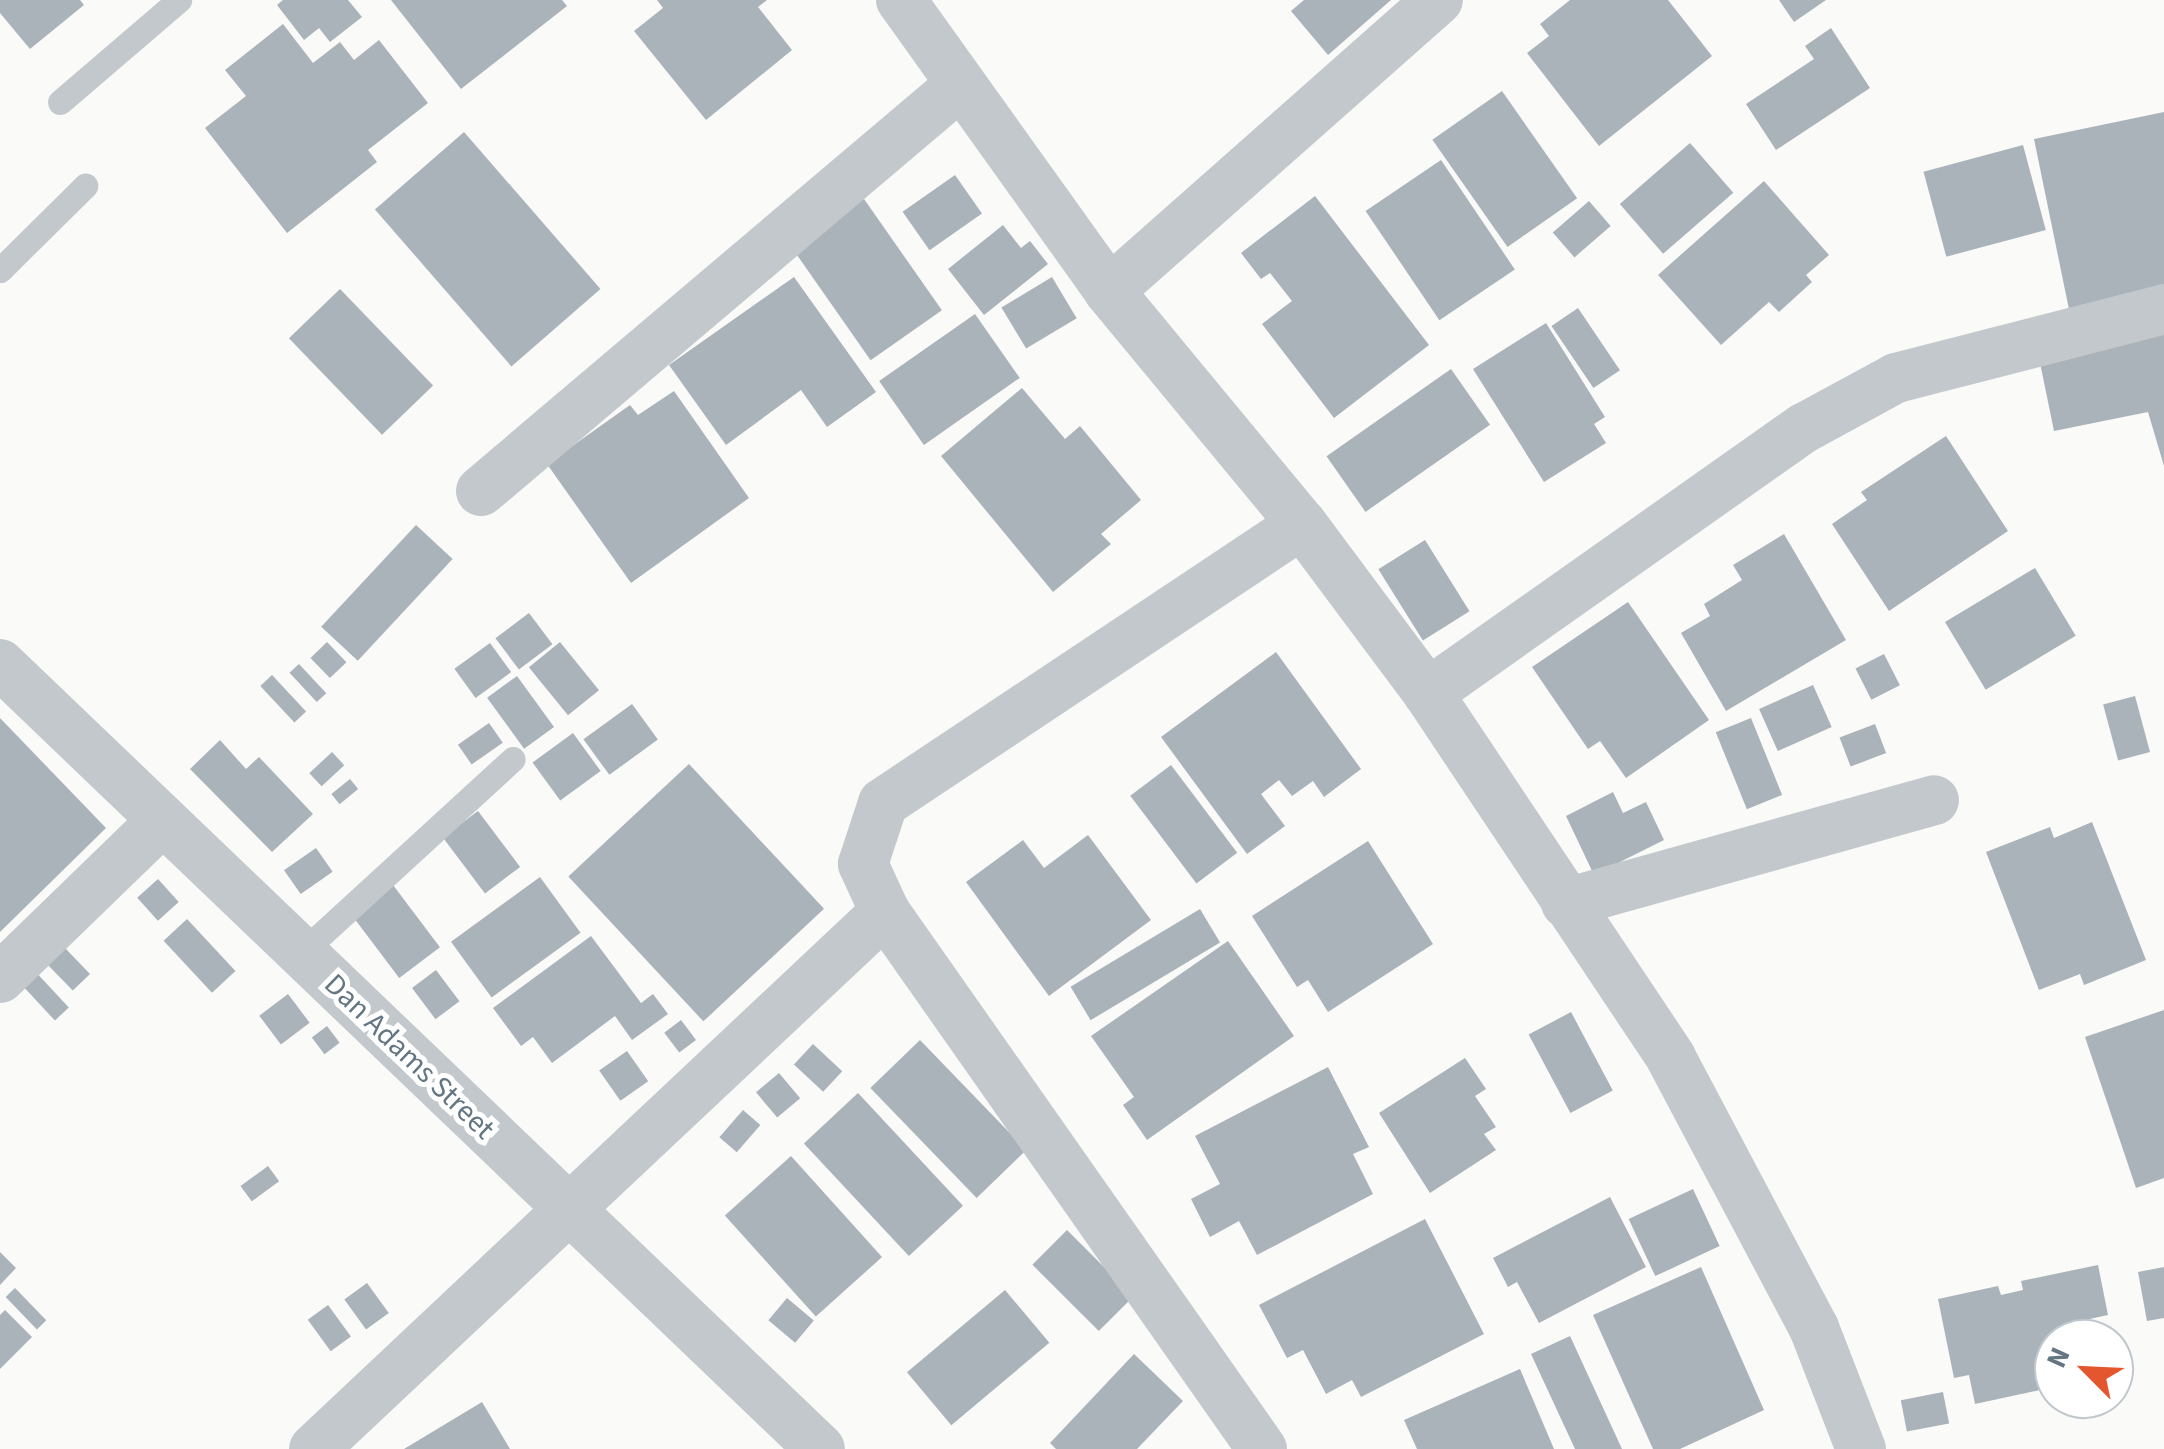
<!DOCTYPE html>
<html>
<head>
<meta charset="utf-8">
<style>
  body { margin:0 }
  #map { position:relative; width:2164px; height:1449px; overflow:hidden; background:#fafaf8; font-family:"Source Sans 3",sans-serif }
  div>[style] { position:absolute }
  .building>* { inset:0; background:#aab3b9; transform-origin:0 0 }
  .lane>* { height:25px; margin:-12.5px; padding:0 12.5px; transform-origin:12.5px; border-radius:12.5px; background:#c3c8cc }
  .street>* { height:50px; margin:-25px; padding:0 25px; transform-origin:25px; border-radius:25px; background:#c3c8cc }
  span { translate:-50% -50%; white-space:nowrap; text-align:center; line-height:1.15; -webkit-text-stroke:10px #fff; paint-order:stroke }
  .street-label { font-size:30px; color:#657683 }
  .north { position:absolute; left:2034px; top:1319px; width:100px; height:100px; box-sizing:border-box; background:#fff; border:2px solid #c1c8cd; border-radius:50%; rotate:294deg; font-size:28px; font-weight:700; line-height:40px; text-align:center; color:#657683 }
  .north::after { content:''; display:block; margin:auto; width:35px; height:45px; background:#e4572e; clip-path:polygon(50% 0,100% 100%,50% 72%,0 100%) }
</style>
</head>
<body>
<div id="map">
  <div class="building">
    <i style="clip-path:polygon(0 0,80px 0,84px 5px,30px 49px,0 13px)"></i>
    <i style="clip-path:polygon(283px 0,348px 0,362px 17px,330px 42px,319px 28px,304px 40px,277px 5px)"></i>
    <i style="clip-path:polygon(391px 0,562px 0,567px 6px,461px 89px)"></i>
    <i style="clip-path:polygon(657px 0,767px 0,758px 7px,792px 50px,706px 120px,634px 31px,663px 8px)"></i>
    <i style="clip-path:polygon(1304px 0,1391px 0,1328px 55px,1291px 11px)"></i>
    <i style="clip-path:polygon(1570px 0,1668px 0,1712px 56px,1599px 146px,1527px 53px,1549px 36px,1540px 24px)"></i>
    <i style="clip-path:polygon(1779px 0,1826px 0,1794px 22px)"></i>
    <i style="clip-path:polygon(283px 24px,313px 63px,340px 42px,354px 60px,379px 40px,428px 103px,368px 150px,377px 162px,287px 233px,205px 128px,246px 96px,225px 70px)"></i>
    <i style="clip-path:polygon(1831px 28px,1870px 88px,1776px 150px,1746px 104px,1814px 59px,1805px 46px)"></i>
    <i style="left:1502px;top:91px;width:131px;height:85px;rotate:55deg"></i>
    <i style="clip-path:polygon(2164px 112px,2164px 305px,2072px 324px,2034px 139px)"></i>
    <i style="left:464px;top:132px;width:208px;height:118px;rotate:49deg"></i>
    <i style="left:1690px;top:143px;width:66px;height:93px;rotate:49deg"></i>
    <i style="left:2023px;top:145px;width:88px;height:103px;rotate:75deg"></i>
    <i style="left:1441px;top:160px;width:132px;height:91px;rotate:56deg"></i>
    <i style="left:955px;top:175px;width:47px;height:64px;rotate:55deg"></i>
    <i style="clip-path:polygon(1764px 181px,1829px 255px,1806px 275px,1812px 282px,1779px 312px,1769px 302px,1721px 345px,1658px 275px)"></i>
    <i style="left:857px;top:189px;width:148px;height:87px;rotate:55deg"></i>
    <i style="clip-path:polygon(1315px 196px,1429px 345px,1334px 418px,1262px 324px,1292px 301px,1270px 273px,1261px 279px,1241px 253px)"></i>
    <i style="left:1589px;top:201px;width:33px;height:48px;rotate:49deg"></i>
    <i style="clip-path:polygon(1003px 225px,1021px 248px,1030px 241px,1048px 264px,984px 315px,948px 269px)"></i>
    <i style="clip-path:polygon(794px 277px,876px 392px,827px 427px,801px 390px,726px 445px,669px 365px)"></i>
    <i style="left:1052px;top:277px;width:48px;height:59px;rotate:59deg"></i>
    <i style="left:340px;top:289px;width:134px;height:71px;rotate:46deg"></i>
    <i style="left:1578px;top:308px;width:75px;height:32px;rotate:56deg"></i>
    <i style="left:975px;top:314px;width:78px;height:117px;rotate:55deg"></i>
    <i style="clip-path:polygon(1546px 323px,1605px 417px,1594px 424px,1606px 443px,1544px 482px,1473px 369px)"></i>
    <i style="clip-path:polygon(2164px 333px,2164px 466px,2148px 412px,2054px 431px,2039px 358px)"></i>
    <i style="left:1451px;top:369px;width:68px;height:152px;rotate:55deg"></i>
    <i style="clip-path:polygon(1022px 388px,1065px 439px,1080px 426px,1141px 500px,1101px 534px,1111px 544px,1053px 592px,941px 456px)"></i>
    <i style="clip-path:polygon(674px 391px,749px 498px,631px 583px,547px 464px,630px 405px,638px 415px)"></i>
    <i style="clip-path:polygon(1946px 436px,2008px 531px,1889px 611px,1832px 524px,1867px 500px,1861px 492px)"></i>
    <i style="left:416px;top:525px;width:50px;height:139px;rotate:43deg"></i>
    <i style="clip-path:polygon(1784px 534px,1846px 640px,1726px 711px,1681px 633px,1710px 616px,1704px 604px,1742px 580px,1733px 565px)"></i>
    <i style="left:1425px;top:540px;width:84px;height:55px;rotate:58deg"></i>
    <i style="left:2035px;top:568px;width:79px;height:105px;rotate:59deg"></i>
    <i style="clip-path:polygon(1628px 602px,1709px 720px,1626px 778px,1600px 741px,1588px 749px,1532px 667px)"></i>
    <i style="left:529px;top:613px;width:39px;height:42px;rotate:53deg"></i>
    <i style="left:327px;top:642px;width:28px;height:23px;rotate:46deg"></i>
    <i style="left:560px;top:642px;width:62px;height:40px;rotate:51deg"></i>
    <i style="left:490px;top:643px;width:36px;height:44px;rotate:54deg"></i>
    <i style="clip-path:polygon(1276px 652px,1361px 769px,1324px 797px,1313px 781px,1292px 796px,1279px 780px,1261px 794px,1285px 826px,1247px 854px,1161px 737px)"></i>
    <i style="left:1884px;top:654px;width:35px;height:32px;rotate:63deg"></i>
    <i style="left:299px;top:664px;width:40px;height:13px;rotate:47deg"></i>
    <i style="left:272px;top:675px;width:50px;height:16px;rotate:47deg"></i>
    <i style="left:517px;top:676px;width:63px;height:37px;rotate:54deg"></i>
    <i style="left:1813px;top:685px;width:46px;height:59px;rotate:66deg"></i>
    <i style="left:2135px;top:696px;width:58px;height:33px;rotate:75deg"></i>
    <i style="left:632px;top:704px;width:44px;height:60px;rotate:54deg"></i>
    <i style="clip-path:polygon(0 718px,106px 828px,0 932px)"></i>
    <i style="left:1751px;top:718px;width:83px;height:38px;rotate:68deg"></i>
    <i style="left:489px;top:723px;width:24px;height:38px;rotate:55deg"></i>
    <i style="left:1875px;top:724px;width:31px;height:38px;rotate:69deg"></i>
    <i style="left:573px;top:733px;width:47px;height:50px;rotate:54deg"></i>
    <i style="clip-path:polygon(220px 740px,246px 769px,259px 757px,313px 814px,272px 852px,190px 769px)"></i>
    <i style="left:332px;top:752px;width:18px;height:31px;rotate:47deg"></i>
    <i style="left:689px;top:764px;width:198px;height:165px;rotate:47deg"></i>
    <i style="left:1171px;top:765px;width:110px;height:51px;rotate:53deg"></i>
    <i style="left:350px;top:779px;width:13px;height:24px;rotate:51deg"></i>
    <i style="clip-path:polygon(1613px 792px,1623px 813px,1646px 802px,1664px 840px,1594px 875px,1566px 816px)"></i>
    <i style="left:478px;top:811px;width:70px;height:44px;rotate:53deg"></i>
    <i style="clip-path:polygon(2092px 822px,2146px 960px,2084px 985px,2080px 974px,2039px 990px,1986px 852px,2050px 827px,2054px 838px)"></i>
    <i style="clip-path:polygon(1088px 835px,1151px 920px,1049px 996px,966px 882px,1023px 840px,1044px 868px)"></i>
    <i style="clip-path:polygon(1368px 841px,1433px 944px,1328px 1012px,1308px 980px,1297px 987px,1252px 916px)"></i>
    <i style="left:316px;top:848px;width:29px;height:39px;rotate:55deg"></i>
    <i style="left:540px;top:877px;width:69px;height:110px;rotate:54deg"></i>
    <i style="left:158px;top:879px;width:31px;height:28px;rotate:48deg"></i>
    <i style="left:393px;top:885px;width:78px;height:51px;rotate:53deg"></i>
    <i style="left:1200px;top:909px;width:39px;height:151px;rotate:59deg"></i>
    <i style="left:187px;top:919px;width:71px;height:32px;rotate:47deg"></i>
    <i style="clip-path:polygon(591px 936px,641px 1003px,653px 994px,668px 1014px,632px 1040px,615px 1016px,552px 1063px,533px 1037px,521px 1046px,493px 1008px)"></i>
    <i style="clip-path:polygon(1228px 941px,1294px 1036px,1147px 1140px,1123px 1105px,1134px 1097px,1091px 1036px)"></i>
    <i style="left:65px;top:948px;width:36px;height:24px;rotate:46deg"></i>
    <i style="left:32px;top:968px;width:54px;height:19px;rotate:47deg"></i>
    <i style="left:436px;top:970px;width:39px;height:30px;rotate:53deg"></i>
    <i style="left:288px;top:994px;width:36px;height:36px;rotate:53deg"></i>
    <i style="clip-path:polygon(2164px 1010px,2164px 1178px,2136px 1188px,2085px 1037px)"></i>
    <i style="left:1571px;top:1012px;width:89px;height:48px;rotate:62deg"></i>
    <i style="left:681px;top:1020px;width:25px;height:21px;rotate:53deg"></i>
    <i style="left:327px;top:1026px;width:21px;height:19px;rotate:53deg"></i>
    <i style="left:920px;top:1040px;width:153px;height:69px;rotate:46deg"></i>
    <i style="left:813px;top:1044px;width:40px;height:28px;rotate:43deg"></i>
    <i style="left:627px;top:1051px;width:37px;height:34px;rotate:55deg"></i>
    <i style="clip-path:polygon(1465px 1058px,1486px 1089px,1475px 1096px,1496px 1127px,1484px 1134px,1496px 1150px,1430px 1193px,1379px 1113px)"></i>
    <i style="clip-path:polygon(1328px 1067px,1369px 1147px,1353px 1154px,1373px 1194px,1257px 1255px,1239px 1221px,1210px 1237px,1191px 1199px,1220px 1184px,1195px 1136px)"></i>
    <i style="left:779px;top:1073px;width:33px;height:30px;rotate:50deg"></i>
    <i style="left:858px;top:1093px;width:154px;height:74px;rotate:47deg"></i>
    <i style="left:743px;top:1110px;width:23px;height:36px;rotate:41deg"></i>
    <i style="left:791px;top:1156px;width:136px;height:89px;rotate:48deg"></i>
    <i style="left:268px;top:1166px;width:19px;height:34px;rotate:54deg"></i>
    <i style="left:1693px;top:1189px;width:63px;height:71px;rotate:65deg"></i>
    <i style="clip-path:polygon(1610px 1197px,1646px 1267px,1539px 1323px,1517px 1282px,1508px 1287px,1493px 1258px)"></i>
    <i style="clip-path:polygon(1425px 1219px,1484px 1334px,1361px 1397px,1352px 1380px,1326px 1394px,1303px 1350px,1287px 1358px,1259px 1305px)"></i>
    <i style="left:1067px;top:1230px;width:94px;height:49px;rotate:45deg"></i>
    <i style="clip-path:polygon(0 1252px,16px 1268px,0 1285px)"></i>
    <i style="clip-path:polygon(2098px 1265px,2108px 1315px,2085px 1320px,2089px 1339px,2054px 1339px,2054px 1387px,1975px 1404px,1969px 1375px,1954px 1378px,1938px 1299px,1998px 1286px,2001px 1295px,2023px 1290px,2021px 1281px)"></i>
    <i style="clip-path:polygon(1701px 1267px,1764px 1410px,1680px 1449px,1653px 1449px,1593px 1315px)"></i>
    <i style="clip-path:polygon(2164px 1267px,2164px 1318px,2147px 1321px,2138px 1272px)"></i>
    <i style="left:367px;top:1283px;width:37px;height:28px;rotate:54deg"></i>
    <i style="left:15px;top:1288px;width:45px;height:13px;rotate:46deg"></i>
    <i style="left:1005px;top:1290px;width:69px;height:128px;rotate:50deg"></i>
    <i style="left:787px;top:1298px;width:35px;height:29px;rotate:40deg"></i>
    <i style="left:328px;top:1305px;width:39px;height:25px;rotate:54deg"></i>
    <i style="clip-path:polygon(5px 1310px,32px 1337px,0 1369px,0 1315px)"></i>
    <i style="clip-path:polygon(1570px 1336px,1622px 1449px,1575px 1449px,1531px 1354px)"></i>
    <i style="clip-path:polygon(1134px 1354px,1183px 1401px,1137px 1449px,1056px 1449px,1050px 1443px)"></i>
    <i style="clip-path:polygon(1520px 1369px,1554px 1449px,1417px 1449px,1404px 1420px)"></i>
    <i style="left:1943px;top:1392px;width:32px;height:43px;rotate:79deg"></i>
    <i style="clip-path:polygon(482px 1402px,510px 1449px,404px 1449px)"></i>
  </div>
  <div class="lane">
    <i style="left:60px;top:102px;width:157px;rotate:-40.6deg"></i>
    <i style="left:0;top:270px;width:120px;rotate:-44.7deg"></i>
    <i style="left:301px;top:953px;width:287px;rotate:-42.5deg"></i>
  </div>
  <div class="street">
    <i style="left:901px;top:0;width:358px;rotate:54.4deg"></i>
    <i style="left:1109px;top:291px;width:303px;rotate:50.4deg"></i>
    <i style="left:1302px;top:524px;width:211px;rotate:53.3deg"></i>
    <i style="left:1428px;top:693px;width:438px;rotate:56.3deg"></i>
    <i style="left:1671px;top:1058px;width:306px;rotate:62.1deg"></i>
    <i style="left:1814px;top:1328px;width:130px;rotate:68.8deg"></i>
    <i style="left:1109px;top:291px;width:439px;rotate:-41.5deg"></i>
    <i style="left:481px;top:491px;width:628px;rotate:-40.28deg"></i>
    <i style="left:0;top:664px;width:1135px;rotate:43.75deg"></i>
    <i style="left:1428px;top:693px;width:460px;rotate:-35.2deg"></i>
    <i style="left:1804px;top:428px;width:105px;rotate:-28.5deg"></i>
    <i style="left:1896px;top:378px;width:277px;rotate:-14.4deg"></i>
    <i style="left:1566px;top:903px;width:382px;rotate:-15.6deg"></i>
    <i style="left:0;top:978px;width:226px;rotate:-44.1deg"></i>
    <i style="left:314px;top:1449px;width:784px;rotate:-43.24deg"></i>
    <i style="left:1262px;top:1449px;width:656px;rotate:-125.07deg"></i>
    <i style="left:885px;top:912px;width:53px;rotate:-114.6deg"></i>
    <i style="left:863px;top:864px;width:64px;rotate:-71.8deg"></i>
    <i style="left:883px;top:803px;width:503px;rotate:-33.66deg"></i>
  </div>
  <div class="street-label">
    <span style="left:409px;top:1057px;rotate:44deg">Dan Adams Street</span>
  </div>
  <div class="north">N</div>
</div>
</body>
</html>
